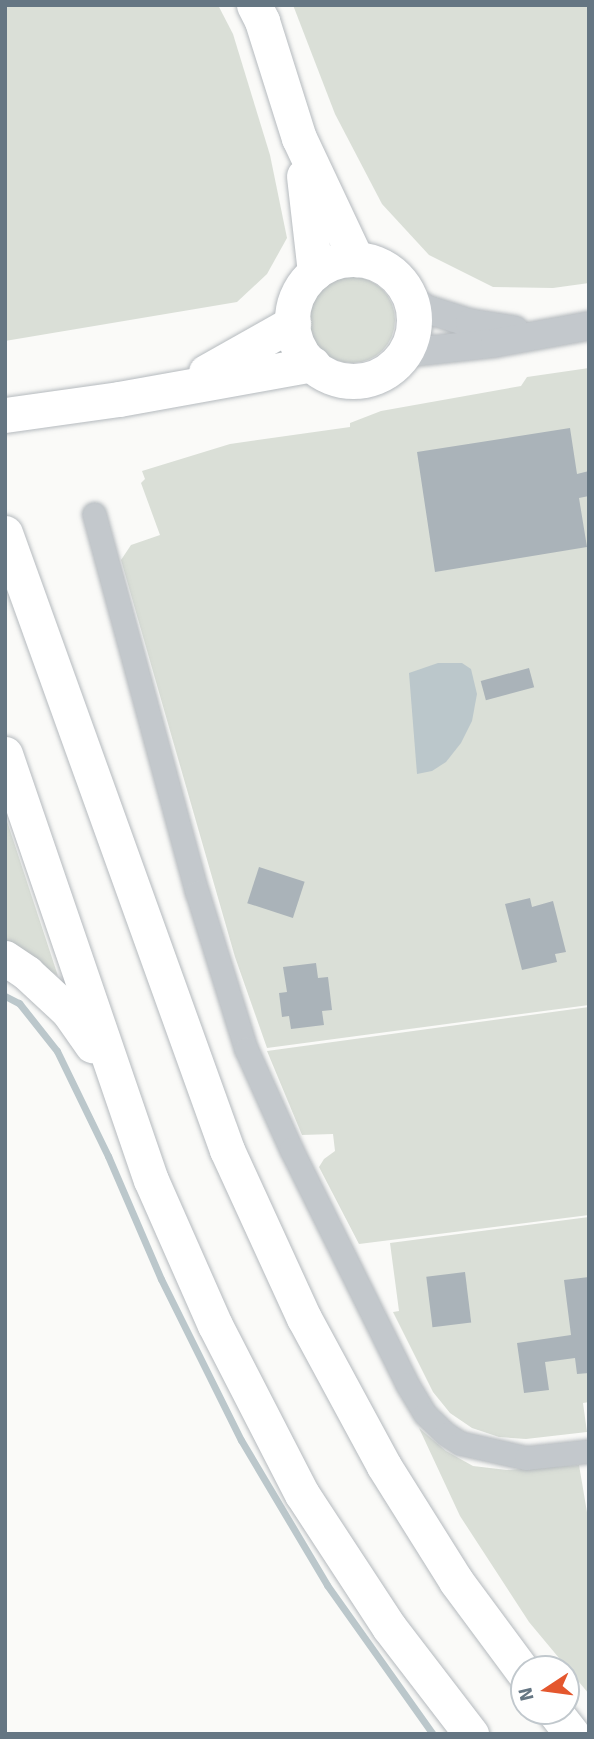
<!DOCTYPE html>
<html>
<head>
<meta charset="utf-8">
<style>
  body { margin:0 }
  #map { position:relative; width:594px; height:1739px; overflow:hidden; background:#fafaf8; font-family:Signika,sans-serif }
  div>[style] { position:absolute }
  .green>* { inset:0; background:#dadfd7 }
  .round { border-radius:50% }
  .water>* { inset:0; background:#bbc7cb }
  .stream>* { height:7px; margin:-3.5px; padding:0 3.5px; transform-origin:3.5px; border-radius:3.5px; background:#bbc7cb }
  .building>* { inset:0; background:#aab3b9; transform-origin:0 0 }
  .roads { filter:drop-shadow(0 0 2px #b5babe) drop-shadow(0 0 2px #b5babe) }
  .minor>* { height:23px; margin:-11.5px; padding:0 11.5px; transform-origin:11.5px; border-radius:11.5px; background:#c3c8cc }
  .tertiary>* { height:28px; margin:-14px; padding:0 14px; transform-origin:14px; border-radius:14px; background:#c3c8cc }
  .primary>* { height:35px; margin:-17.5px; padding:0 17.5px; transform-origin:17.5px; border-radius:17.5px; background:#fff }
  .primary>.ring { margin:-17.5px; padding:0; box-sizing:content-box; background:none; border:35px solid #fff; border-radius:50% }
  span { translate:-50% -50%; white-space:nowrap; text-align:center; line-height:1.15; -webkit-text-stroke:7px #fff; paint-order:stroke }
  .frame { position:absolute; inset:0; border:7px solid #657683; pointer-events:none }
  .north { position:absolute; left:510px; top:1655px; width:70px; height:70px; box-sizing:border-box; background:#fff; border:2px solid #c1c8cd; border-radius:50%; rotate:257deg; font-size:19px; font-weight:700; line-height:28px; text-align:center; color:#657683 }
  .north::after { content:''; display:block; margin:auto; width:24px; height:32px; background:#e4572e; clip-path:polygon(50% 0,100% 100%,50% 72%,0 100%) }
</style>
</head>
<body>
<div id="map">
  <div class="green">
    <i style="clip-path:polygon(5px 5px,218px 5px,233px 34px,270px 155px,287px 238px,267px 274px,237px 302px,5px 341px)"></i>
    <i style="clip-path:polygon(293px 5px,589px 5px,589px 283px,553px 288px,493px 287px,429px 255px,382px 204px,335px 114px)"></i>
    <i class="round" style="left:309px;top:277px;width:86px;height:86px"></i>
    <i style="clip-path:polygon(589px 368px,589px 1005px,267px 1048px,235px 957px,121px 560px,131px 545px,160px 535px,141px 483px,145px 479px,142px 471px,230px 444px,350px 427px,350px 423px,381px 411px,521px 386px,527px 377px)"></i>
    <i style="clip-path:polygon(5px 815px,58px 976px,5px 942px)"></i>
    <i style="clip-path:polygon(589px 1007px,589px 1215px,359px 1244px,319px 1167px,324px 1159px,335px 1151px,333px 1134px,302px 1135px,267px 1051px)"></i>
    <i style="clip-path:polygon(589px 1217px,589px 1402px,583px 1403px,587px 1432px,526px 1439px,499px 1437px,472px 1428px,450px 1413px,433px 1392px,393px 1312px,399px 1311px,390px 1243px)"></i>
    <i style="clip-path:polygon(419px 1428px,446px 1451px,473px 1466px,507px 1470px,579px 1465px,589px 1524px,589px 1694px,529px 1622px,460px 1516px)"></i>
  </div>
  <div class="water">
    <i style="clip-path:polygon(438px 663px,462px 663px,471px 669px,477px 694px,472px 721px,461px 743px,446px 762px,432px 771px,417px 774px,409px 673px)"></i>
  </div>
  <div class="stream">
    <i style="left:5px;top:996px;width:16px;rotate:27deg"></i>
    <i style="left:19px;top:1003px;width:61px;rotate:51.6deg"></i>
    <i style="left:57px;top:1051px;width:117px;rotate:64.1deg"></i>
    <i style="left:108px;top:1156px;width:134px;rotate:66.7deg"></i>
    <i style="left:161px;top:1279px;width:180px;rotate:63.6deg"></i>
    <i style="left:241px;top:1440px;width:169px;rotate:59.3deg"></i>
    <i style="left:327px;top:1585px;width:183px;rotate:54.6deg"></i>
  </div>
  <div class="building">
    <i style="clip-path:polygon(570px 428px,577px 474px,589px 471px,589px 496px,579px 498px,587px 547px,435px 572px,417px 452px)"></i>
    <i style="left:529px;top:668px;width:20px;height:50px;rotate:75deg"></i>
    <i style="left:259px;top:867px;width:48px;height:38px;rotate:18deg"></i>
    <i style="clip-path:polygon(530px 898px,532px 907px,553px 901px,566px 952px,555px 954px,557px 962px,522px 970px,505px 904px)"></i>
    <i style="clip-path:polygon(316px 963px,318px 978px,328px 977px,332px 1010px,322px 1011px,324px 1025px,291px 1029px,289px 1016px,282px 1017px,279px 993px,287px 992px,283px 967px)"></i>
    <i style="left:465px;top:1272px;width:51px;height:39px;rotate:83deg"></i>
    <i style="clip-path:polygon(589px 1277px,589px 1373px,577px 1374px,575px 1358px,545px 1362px,549px 1390px,524px 1393px,517px 1343px,571px 1335px,564px 1280px)"></i>
  </div>
  <div class="roads">
    <div class="minor">
      <i style="left:94px;top:514px;width:392px;rotate:74.8deg"></i>
      <i style="left:197px;top:892px;width:164px;rotate:72.7deg"></i>
      <i style="left:246px;top:1049px;width:110px;rotate:65.8deg"></i>
      <i style="left:291px;top:1149px;width:262px;rotate:63.7deg"></i>
      <i style="left:407px;top:1384px;width:35px;rotate:59deg"></i>
      <i style="left:425px;top:1414px;width:29px;rotate:44deg"></i>
      <i style="left:446px;top:1434px;width:17px;rotate:33deg"></i>
      <i style="left:460px;top:1443px;width:68px;rotate:12.8deg"></i>
      <i style="left:526px;top:1458px;width:63px;rotate:-6.3deg"></i>
    </div>
    <div class="tertiary">
      <i style="left:410px;top:298px;width:19px;rotate:35deg"></i>
      <i style="left:426px;top:309px;width:46px;rotate:17.7deg"></i>
      <i style="left:470px;top:323px;width:45px;rotate:9deg"></i>
      <i style="left:405px;top:353px;width:91px;rotate:-6.3deg"></i>
      <i style="left:495px;top:343px;width:96px;rotate:-10.3deg"></i>
    </div>
    <div class="primary">
      <i style="left:254px;top:5px;width:18px;rotate:63deg"></i>
      <i style="left:262px;top:21px;width:123px;rotate:72.5deg"></i>
      <i style="left:299px;top:138px;width:134px;rotate:64.8deg"></i>
      <i style="left:304px;top:176px;width:97px;rotate:83.5deg"></i>
      <i class="ring" style="left:292px;top:259px;width:87px;height:87px"></i>
      <i style="left:206px;top:372px;width:100px;rotate:-29.4deg"></i>
      <i style="left:5px;top:415px;width:115px;rotate:-8deg"></i>
      <i style="left:119px;top:399px;width:197px;rotate:-10.2deg"></i>
      <i style="left:5px;top:533px;width:656px;rotate:70.21deg"></i>
      <i style="left:227px;top:1150px;width:185px;rotate:65.4deg"></i>
      <i style="left:304px;top:1318px;width:168px;rotate:61.6deg"></i>
      <i style="left:384px;top:1466px;width:136px;rotate:57.9deg"></i>
      <i style="left:456px;top:1581px;width:114px;rotate:53.5deg"></i>
      <i style="left:5px;top:754px;width:450px;rotate:71.1deg"></i>
      <i style="left:151px;top:1180px;width:158px;rotate:66.2deg"></i>
      <i style="left:215px;top:1325px;width:190px;rotate:62.8deg"></i>
      <i style="left:302px;top:1494px;width:159px;rotate:56.8deg"></i>
      <i style="left:389px;top:1627px;width:135px;rotate:52.5deg"></i>
      <i style="left:5px;top:958px;width:27px;rotate:34deg"></i>
      <i style="left:27px;top:973px;width:56px;rotate:42.8deg"></i>
      <i style="left:68px;top:1011px;width:42px;rotate:54.8deg"></i>
      <i style="left:554px;top:1711px;width:29px;rotate:52deg"></i>
    </div>
  </div>
  <div class="frame"></div>
  <div class="north">N</div>
</div>
</body>
</html>
